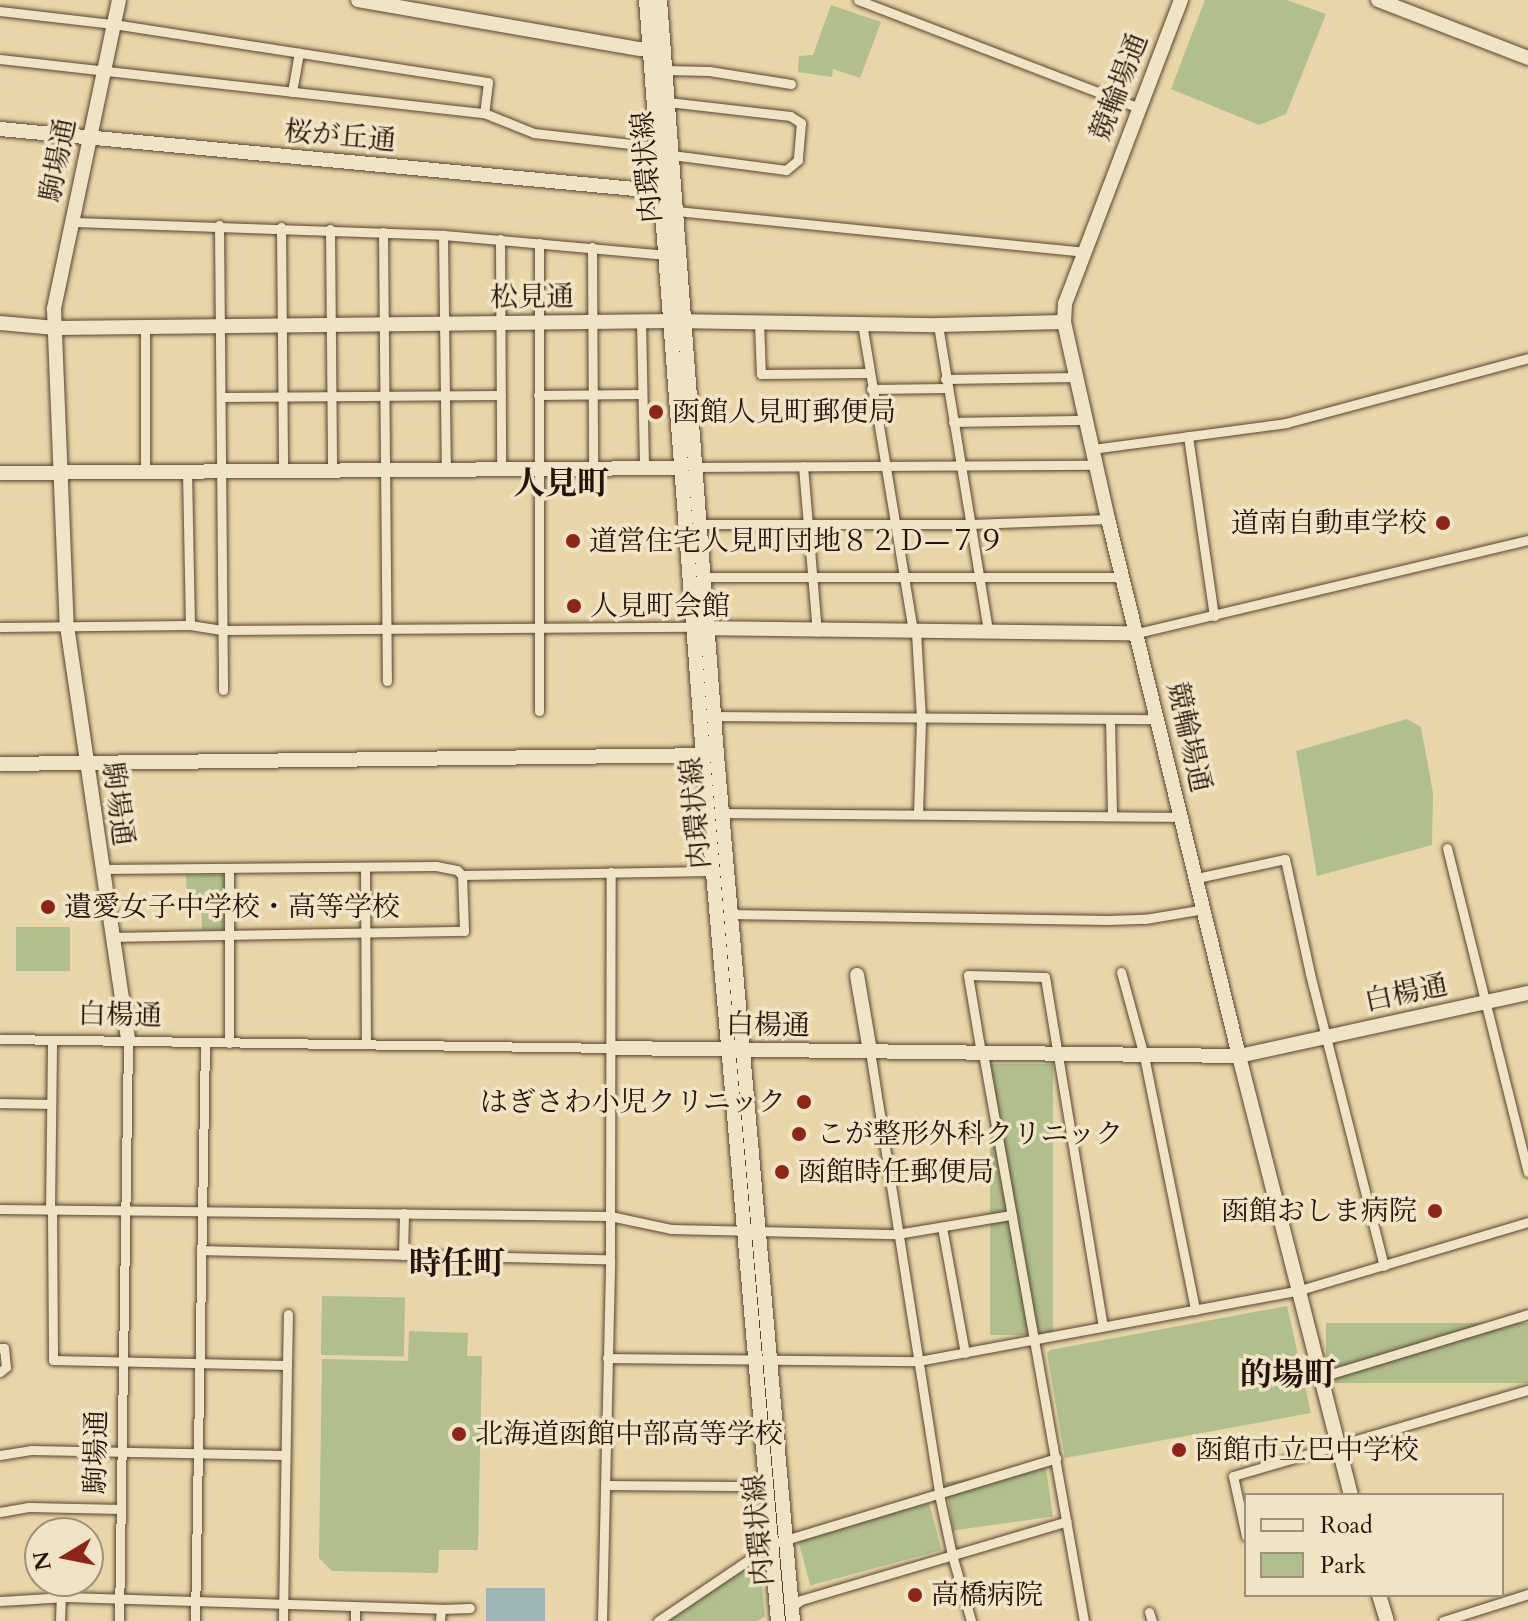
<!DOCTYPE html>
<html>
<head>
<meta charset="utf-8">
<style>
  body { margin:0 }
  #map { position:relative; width:1528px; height:1621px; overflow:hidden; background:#e8d6a8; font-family:Cardo,"Noto Serif JP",serif }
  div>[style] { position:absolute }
  .green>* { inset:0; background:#b0bf8c; transform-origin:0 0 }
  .water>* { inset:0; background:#9eb6b5; transform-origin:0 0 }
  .roads { filter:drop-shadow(0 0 2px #574431) drop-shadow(0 0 2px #574431) }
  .street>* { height:9px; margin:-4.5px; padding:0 4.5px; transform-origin:4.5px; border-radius:4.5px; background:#f0e4c6 }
  .secondary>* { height:14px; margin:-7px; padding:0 7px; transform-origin:7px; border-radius:7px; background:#f0e4c6 }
  .dots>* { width:22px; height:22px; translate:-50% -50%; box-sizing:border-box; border:4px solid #f0e4c6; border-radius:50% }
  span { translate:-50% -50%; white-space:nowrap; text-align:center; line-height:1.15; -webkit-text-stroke:7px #f0e4c6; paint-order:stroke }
  .street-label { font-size:28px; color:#271309 }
  .poi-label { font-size:28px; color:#271309 }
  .left { translate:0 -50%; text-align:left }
  .right { translate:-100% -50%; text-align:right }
  .quarter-label { font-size:32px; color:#271309; font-weight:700 }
  .legend { position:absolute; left:1244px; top:1493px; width:260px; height:104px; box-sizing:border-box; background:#f0e4c6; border:2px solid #a0907a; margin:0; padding:10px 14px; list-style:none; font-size:24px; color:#271309 }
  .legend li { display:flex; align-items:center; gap:16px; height:40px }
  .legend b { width:40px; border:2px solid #a0907a }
  .north { position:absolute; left:24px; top:1517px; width:80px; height:80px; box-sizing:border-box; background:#f0e4c6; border:2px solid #a0907a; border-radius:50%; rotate:260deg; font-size:22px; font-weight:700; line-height:32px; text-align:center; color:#271309 }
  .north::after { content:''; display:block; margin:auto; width:28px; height:36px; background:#8f2418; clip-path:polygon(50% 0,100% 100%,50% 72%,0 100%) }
</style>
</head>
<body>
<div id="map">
  <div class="green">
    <i style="clip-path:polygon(1205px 0,1287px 0,1326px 14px,1286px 114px,1259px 125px,1171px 89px)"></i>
    <i style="clip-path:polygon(831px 5px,881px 22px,860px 78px,833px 69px,832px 77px,798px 72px,799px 56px,813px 55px)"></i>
    <i style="clip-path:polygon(1407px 719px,1421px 727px,1433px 793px,1432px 845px,1317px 876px,1296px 751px)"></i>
    <i style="clip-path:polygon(186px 875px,223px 875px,226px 878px,227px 929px,202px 930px,201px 900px,187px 900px)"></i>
    <i style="left:16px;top:927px;width:54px;height:44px"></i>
    <i style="left:990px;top:1064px;width:63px;height:271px"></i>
    <i style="left:322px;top:1296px;width:83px;height:59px;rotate:1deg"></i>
    <i style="clip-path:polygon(1287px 1306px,1311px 1413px,1065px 1458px,1047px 1353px,1050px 1350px)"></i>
    <i style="left:1528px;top:1323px;width:60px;height:202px;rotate:90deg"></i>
    <i style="clip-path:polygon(409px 1331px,468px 1333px,467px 1356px,482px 1356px,478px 1550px,439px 1550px,438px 1573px,332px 1571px,319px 1558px,322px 1359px,408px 1361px)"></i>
    <i style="left:1046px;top:1468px;width:49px;height:101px;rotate:82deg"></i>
    <i style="left:929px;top:1503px;width:49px;height:136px;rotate:75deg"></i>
    <i style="clip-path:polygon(755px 1561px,760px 1563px,765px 1616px,758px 1621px,669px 1621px)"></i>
  </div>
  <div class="water">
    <i style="left:486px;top:1588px;width:59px;height:33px"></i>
  </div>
  <div class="roads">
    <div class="street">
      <i style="left:858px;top:0;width:301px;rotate:21deg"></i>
      <i style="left:0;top:11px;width:114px;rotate:6.6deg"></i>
      <i style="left:113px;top:24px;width:379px;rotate:8.8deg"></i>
      <i style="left:488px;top:82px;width:31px;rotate:97deg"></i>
      <i style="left:0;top:59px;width:487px;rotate:6.4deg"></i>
      <i style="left:484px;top:113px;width:54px;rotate:21.8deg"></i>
      <i style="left:534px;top:133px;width:124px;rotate:6.5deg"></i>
      <i style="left:665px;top:70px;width:44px;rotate:1.3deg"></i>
      <i style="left:709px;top:71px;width:83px;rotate:9deg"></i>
      <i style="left:292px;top:92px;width:40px;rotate:-80deg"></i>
      <i style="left:668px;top:102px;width:123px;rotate:6.5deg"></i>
      <i style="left:790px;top:116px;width:13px;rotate:32deg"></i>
      <i style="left:801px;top:123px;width:37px;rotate:95deg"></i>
      <i style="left:798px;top:160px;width:16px;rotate:140deg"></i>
      <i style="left:786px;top:170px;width:115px;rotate:-172.5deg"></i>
      <i style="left:676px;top:211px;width:410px;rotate:5.7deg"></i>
      <i style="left:72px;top:222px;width:371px;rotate:2deg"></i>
      <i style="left:443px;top:235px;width:223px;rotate:5.1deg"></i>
      <i style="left:219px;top:225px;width:465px;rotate:89.5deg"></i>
      <i style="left:281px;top:227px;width:243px;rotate:89.5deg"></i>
      <i style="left:330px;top:229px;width:240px;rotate:89.5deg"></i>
      <i style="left:383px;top:232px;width:449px;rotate:89.5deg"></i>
      <i style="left:443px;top:235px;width:234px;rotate:89.3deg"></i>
      <i style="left:500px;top:239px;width:229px;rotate:89.7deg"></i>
      <i style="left:539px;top:243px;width:468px;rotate:90deg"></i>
      <i style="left:592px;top:247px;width:220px;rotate:89.7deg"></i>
      <i style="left:641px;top:322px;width:145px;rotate:88.8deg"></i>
      <i style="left:759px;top:323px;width:51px;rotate:87.8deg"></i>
      <i style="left:761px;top:374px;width:107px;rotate:-0.5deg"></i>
      <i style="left:862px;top:323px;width:312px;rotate:80.6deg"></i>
      <i style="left:938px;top:325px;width:311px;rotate:80.7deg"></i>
      <i style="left:945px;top:379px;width:132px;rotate:-0.9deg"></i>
      <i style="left:871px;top:389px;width:76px;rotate:-0.8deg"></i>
      <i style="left:538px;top:395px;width:104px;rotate:-0.6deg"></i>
      <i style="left:222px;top:397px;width:279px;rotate:-0.4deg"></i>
      <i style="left:953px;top:422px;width:134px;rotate:-0.9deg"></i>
      <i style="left:1188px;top:436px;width:182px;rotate:81.8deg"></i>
      <i style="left:1092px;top:449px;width:196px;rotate:-7.6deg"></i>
      <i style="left:1286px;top:423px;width:251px;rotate:-15deg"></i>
      <i style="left:803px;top:466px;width:166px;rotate:85.2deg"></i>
      <i style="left:693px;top:467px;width:403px;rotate:-0.3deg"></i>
      <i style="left:145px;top:471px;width:146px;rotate:-90deg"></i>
      <i style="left:187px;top:471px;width:154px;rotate:88.9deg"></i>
      <i style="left:700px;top:524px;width:271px"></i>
      <i style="left:971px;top:524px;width:137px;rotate:-2.1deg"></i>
      <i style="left:704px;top:577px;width:419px"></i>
      <i style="left:0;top:627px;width:190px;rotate:-0.6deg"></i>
      <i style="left:190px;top:625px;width:32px;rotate:9deg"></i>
      <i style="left:222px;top:630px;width:471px;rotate:-0.4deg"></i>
      <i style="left:916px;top:632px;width:87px;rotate:86.7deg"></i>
      <i style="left:921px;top:719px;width:95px;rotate:91.8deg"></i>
      <i style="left:1137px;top:633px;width:402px;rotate:-13.4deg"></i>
      <i style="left:714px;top:716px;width:444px;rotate:0.4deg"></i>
      <i style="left:1110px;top:719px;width:97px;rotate:88.8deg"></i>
      <i style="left:722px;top:813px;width:459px;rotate:0.5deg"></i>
      <i style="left:1447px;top:848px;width:334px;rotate:76deg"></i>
      <i style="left:365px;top:868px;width:176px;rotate:89.7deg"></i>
      <i style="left:101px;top:869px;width:335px;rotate:-0.5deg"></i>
      <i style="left:436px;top:866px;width:21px;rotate:11deg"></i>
      <i style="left:457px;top:870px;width:7px;rotate:45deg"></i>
      <i style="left:462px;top:875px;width:251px;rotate:-0.9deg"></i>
      <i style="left:229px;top:869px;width:174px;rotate:90deg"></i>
      <i style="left:1197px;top:878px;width:90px;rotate:-12.2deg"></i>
      <i style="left:1285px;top:859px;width:118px;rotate:77.7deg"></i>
      <i style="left:1310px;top:974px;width:301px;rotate:75.8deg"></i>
      <i style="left:728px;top:914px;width:380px;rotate:0.9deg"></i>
      <i style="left:1108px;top:920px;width:37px;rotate:-2deg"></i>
      <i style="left:1145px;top:919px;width:61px;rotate:-9.5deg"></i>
      <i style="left:112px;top:937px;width:352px;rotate:-1deg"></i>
      <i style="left:464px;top:931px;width:56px;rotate:-92deg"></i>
      <i style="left:1121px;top:972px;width:87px;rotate:74.7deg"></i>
      <i style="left:1144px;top:1056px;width:259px;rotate:78.6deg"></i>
      <i style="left:0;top:1039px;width:612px;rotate:0.84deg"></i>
      <i style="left:870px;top:1051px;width:448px;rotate:81.1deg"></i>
      <i style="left:939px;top:1494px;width:62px;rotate:78deg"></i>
      <i style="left:952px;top:1555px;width:69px;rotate:73.9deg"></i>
      <i style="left:981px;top:1053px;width:79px;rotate:-99.5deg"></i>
      <i style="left:968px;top:975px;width:77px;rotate:1.5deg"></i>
      <i style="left:1045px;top:977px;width:354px;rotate:80.6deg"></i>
      <i style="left:983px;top:1053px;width:577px;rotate:79.92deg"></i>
      <i style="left:0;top:1103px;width:51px;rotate:1.1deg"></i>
      <i style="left:0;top:1209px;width:610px;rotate:0.66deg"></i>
      <i style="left:610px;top:1216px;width:62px;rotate:12deg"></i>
      <i style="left:671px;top:1229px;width:226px;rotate:1.3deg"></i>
      <i style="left:897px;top:1234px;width:116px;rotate:-9.5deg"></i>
      <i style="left:50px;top:1210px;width:170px;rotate:-89.3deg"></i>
      <i style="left:52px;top:1210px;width:150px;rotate:89.6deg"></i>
      <i style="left:53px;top:1360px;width:234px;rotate:1.2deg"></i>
      <i style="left:287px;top:1365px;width:256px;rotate:90.9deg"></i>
      <i style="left:942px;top:1227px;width:128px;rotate:79.7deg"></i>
      <i style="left:201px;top:1250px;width:409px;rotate:1.3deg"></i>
      <i style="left:403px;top:1255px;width:42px;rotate:-88.6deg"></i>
      <i style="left:0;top:1348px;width:4px"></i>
      <i style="left:4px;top:1348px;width:19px;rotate:84deg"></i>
      <i style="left:6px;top:1367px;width:8px;rotate:140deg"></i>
      <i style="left:607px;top:1358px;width:311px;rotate:0.6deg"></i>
      <i style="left:918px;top:1361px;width:389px;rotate:-10.5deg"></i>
      <i style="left:1300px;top:1290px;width:238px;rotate:-16.6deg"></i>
      <i style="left:287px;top:1365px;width:51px;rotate:-88.9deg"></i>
      <i style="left:1321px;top:1377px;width:216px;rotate:-16.9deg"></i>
      <i style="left:0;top:1455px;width:31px;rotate:-9deg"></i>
      <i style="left:31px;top:1450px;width:254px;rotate:1.1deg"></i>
      <i style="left:606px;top:1485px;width:161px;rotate:0.4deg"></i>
      <i style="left:0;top:1512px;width:29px;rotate:-10deg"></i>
      <i style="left:29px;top:1507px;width:92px;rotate:1.2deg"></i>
      <i style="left:1246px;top:1536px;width:61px;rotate:-102.2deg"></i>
      <i style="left:1233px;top:1476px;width:307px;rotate:-16.3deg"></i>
      <i style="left:0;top:1601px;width:67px;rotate:-3.4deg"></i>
      <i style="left:67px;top:1597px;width:374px;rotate:1.8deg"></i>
      <i style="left:441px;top:1609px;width:12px;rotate:95deg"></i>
      <i style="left:441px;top:1609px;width:29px;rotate:-2deg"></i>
      <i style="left:789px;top:1609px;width:15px;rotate:-37deg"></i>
      <i style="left:801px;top:1600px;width:277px;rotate:-16.5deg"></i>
      <i style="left:1149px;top:1612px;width:9px;rotate:72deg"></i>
      <i style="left:60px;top:1621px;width:23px;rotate:-88deg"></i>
      <i style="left:119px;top:1621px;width:581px;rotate:-89.11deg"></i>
      <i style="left:195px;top:1621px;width:579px;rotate:-89.01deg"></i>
      <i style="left:355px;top:1621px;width:13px;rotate:-90deg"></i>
      <i style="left:602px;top:1621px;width:362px;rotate:-88.7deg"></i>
      <i style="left:610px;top:1259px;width:387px;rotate:-89.9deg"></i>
      <i style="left:658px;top:1621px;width:138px;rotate:-34deg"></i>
      <i style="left:772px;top:1544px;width:297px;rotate:-16.8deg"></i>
      <i style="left:1443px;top:1621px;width:89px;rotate:-17.6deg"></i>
    </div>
    <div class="secondary">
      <i style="left:119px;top:0;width:316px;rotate:101.9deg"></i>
      <i style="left:54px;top:309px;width:317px;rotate:87.7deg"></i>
      <i style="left:67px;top:626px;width:418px;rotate:81.6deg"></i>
      <i style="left:358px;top:0;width:286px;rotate:9.9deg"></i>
      <i style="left:640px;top:49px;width:19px;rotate:-3deg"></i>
      <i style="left:646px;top:0;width:771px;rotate:85.69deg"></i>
      <i style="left:704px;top:769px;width:855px;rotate:85.04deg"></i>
      <i style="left:660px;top:0;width:769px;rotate:85.68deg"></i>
      <i style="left:718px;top:767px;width:857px;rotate:84.98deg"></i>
      <i style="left:1181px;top:0;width:325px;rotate:110.9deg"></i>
      <i style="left:1065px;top:304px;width:18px;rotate:93deg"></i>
      <i style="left:1064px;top:322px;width:202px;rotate:77.4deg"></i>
      <i style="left:1108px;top:519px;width:553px;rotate:76.29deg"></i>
      <i style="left:1239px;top:1056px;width:453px;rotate:75.7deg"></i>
      <i style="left:1378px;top:0;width:161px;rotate:21.1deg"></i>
      <i style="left:0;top:129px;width:670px;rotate:5.4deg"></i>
      <i style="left:0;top:323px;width:56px;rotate:5.1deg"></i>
      <i style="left:56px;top:328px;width:615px;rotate:-0.65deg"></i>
      <i style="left:671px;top:321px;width:267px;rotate:0.9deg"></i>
      <i style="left:938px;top:325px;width:126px;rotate:-1.4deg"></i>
      <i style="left:0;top:473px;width:682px;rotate:-0.42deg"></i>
      <i style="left:702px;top:628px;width:435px;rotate:0.7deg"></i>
      <i style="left:0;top:764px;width:713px;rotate:-0.72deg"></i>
      <i style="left:857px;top:975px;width:77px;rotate:80.3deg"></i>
      <i style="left:612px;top:1048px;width:627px;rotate:0.73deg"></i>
      <i style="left:1239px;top:1056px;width:296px;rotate:-12.3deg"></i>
      <i style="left:1379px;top:1595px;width:27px;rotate:73deg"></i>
    </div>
  </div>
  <div class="dots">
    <i style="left:656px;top:412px;background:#8f2418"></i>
    <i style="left:1443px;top:523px;background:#8f2418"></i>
    <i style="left:573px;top:541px;background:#8f2418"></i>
    <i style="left:574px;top:606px;background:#8f2418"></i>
    <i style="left:48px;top:907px;background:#8f2418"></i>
    <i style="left:804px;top:1102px;background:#8f2418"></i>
    <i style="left:799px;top:1134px;background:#8f2418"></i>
    <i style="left:782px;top:1172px;background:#8f2418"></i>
    <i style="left:1435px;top:1211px;background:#8f2418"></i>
    <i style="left:459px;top:1434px;background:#8f2418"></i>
    <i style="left:1179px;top:1450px;background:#8f2418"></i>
    <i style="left:915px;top:1595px;background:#8f2418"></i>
  </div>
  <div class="street-label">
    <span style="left:1119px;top:87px;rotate:-69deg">競輪場通</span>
    <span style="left:340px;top:136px;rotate:5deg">桜が丘通</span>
    <span style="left:58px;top:160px;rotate:-79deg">駒場通</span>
    <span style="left:647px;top:167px;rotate:-95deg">内環状線</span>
    <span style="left:532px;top:297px;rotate:-1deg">松見通</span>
    <span style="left:1189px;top:737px;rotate:77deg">競輪場通</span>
    <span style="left:118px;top:804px;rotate:82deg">駒場通</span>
    <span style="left:696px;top:813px;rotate:-95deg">内環状線</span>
    <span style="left:1406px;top:993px;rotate:-12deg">白楊通</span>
    <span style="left:120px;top:1015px;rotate:1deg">白楊通</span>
    <span style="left:768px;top:1025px;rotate:1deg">白楊通</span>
    <span style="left:96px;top:1452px;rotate:-89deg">駒場通</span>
    <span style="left:759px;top:1530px;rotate:-95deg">内環状線</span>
  </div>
  <div class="poi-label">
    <span class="left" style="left:672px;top:412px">函館人見町郵便局</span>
    <span class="right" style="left:1427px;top:523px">道南自動車学校</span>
    <span class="left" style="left:589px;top:541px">道営住宅人見町団地８２Ｄ―７９</span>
    <span class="left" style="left:590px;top:606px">人見町会館</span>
    <span class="left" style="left:64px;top:907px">遺愛女子中学校・高等学校</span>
    <span class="right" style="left:786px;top:1102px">はぎさわ小児クリニック</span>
    <span class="left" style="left:817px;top:1134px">こが整形外科クリニック</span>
    <span class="left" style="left:798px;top:1172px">函館時任郵便局</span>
    <span class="right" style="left:1417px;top:1211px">函館おしま病院</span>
    <span class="left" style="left:475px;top:1434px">北海道函館中部高等学校</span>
    <span class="left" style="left:1195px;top:1450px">函館市立巴中学校</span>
    <span class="left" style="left:931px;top:1595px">高橋病院</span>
  </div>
  <div class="quarter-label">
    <span style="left:561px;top:484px">人見町</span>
    <span style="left:457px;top:1264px">時任町</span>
    <span style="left:1288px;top:1375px">的場町</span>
  </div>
  <ul class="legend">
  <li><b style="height:10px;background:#f0e4c6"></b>Road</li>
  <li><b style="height:22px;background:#b0bf8c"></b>Park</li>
  </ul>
  <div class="north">N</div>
</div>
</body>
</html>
